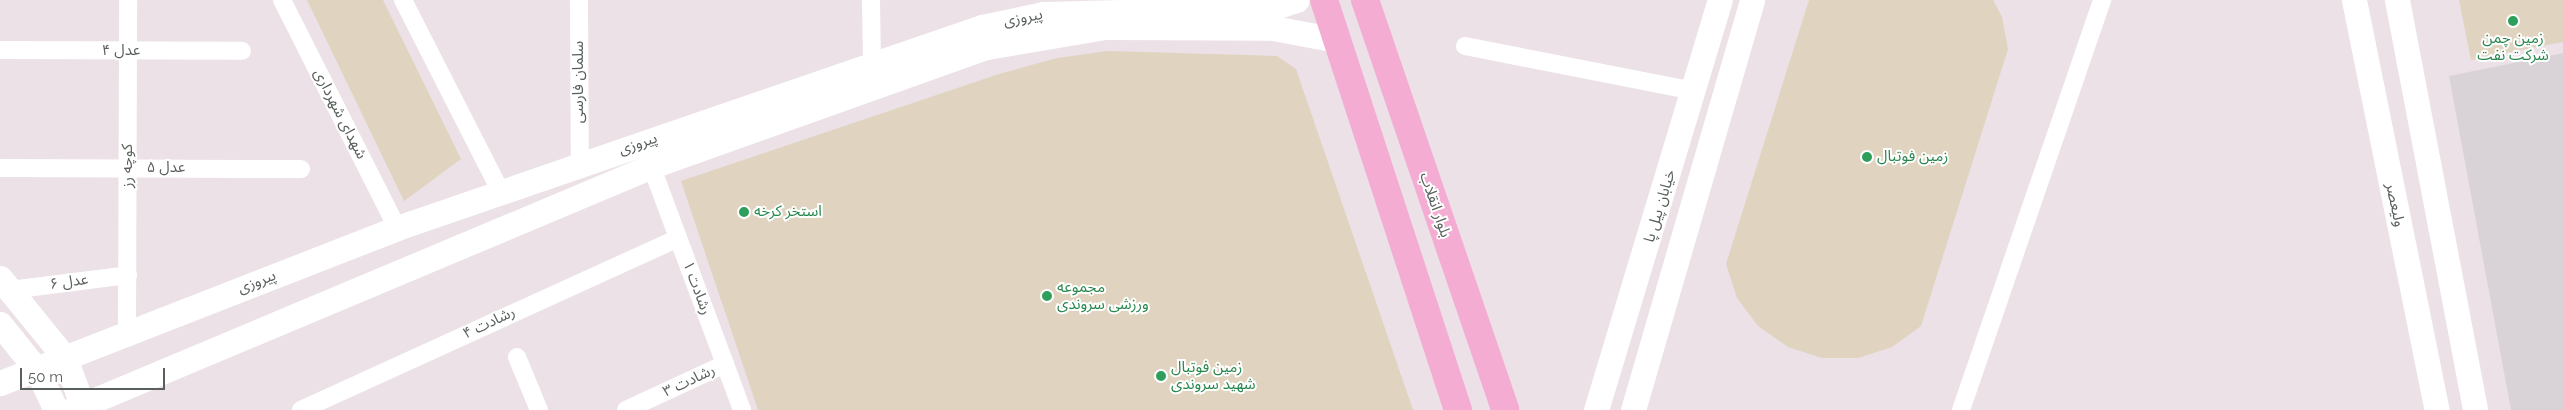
<!DOCTYPE html>
<html>
<head>
<meta charset="utf-8">
<style>
  body { margin:0 }
  #map { position:relative; width:2563px; height:410px; overflow:hidden; background:#ebe1e6; font-family:Raleway,"Noto Sans Arabic",sans-serif }
  div>[style] { position:absolute }
  .industrial>* { inset:0; background:#d9d3d7 }
  .green>* { inset:0; background:#e0d4c0 }
  .minor>* { height:18px; margin:-9px; padding:0 9px; transform-origin:9px; border-radius:9px; background:#fff }
  .secondary>* { height:25px; margin:-12.5px; padding:0 12.5px; transform-origin:12.5px; border-radius:12.5px; background:#fff }
  .primary>* { height:28px; margin:-14px; padding:0 14px; transform-origin:14px; border-radius:14px; background:#f4acd2 }
  .dots>* { width:14px; height:14px; translate:-50% -50%; box-sizing:border-box; border:2px solid #fff; border-radius:50% }
  span { translate:-50% -50%; white-space:nowrap; text-align:center; line-height:1.15; -webkit-text-stroke:4px #fff; paint-order:stroke }
  .street-label { font-size:15px; color:#59605b }
  .leisure-label { font-size:15px; color:#27864d }
  .left { translate:0 -50%; text-align:left }
  .scale { position:absolute; left:20px; top:368px; width:145px; height:22px; box-sizing:border-box; border:2px solid #59605b; border-top:0; padding-left:6px; font-size:15px; line-height:18px; white-space:nowrap; color:#59605b; -webkit-text-stroke:4px #fff; paint-order:stroke }
</style>
</head>
<body>
<div id="map">
  <div class="industrial">
    <i style="clip-path:polygon(2563px 53px,2563px 410px,2511px 410px,2449px 76px)"></i>
  </div>
  <div class="green">
    <i style="clip-path:polygon(307px 0,383px 0,461px 159px,404px 201px)"></i>
    <i style="clip-path:polygon(1809px 0,1993px 0,2002px 17px,2008px 49px,1921px 326px,1892px 347px,1858px 358px,1822px 358px,1788px 347px,1758px 326px,1737px 298px,1726px 264px)"></i>
    <i style="clip-path:polygon(2459px 0,2563px 0,2563px 42px,2471px 60px)"></i>
    <i style="clip-path:polygon(1108px 51px,1277px 56px,1296px 69px,1413px 410px,758px 410px,681px 181px,999px 74px,1057px 58px)"></i>
  </div>
  <div class="minor">
    <i style="left:282px;top:0;width:255px;rotate:63.2deg"></i>
    <i style="left:403px;top:0;width:216px;rotate:63deg"></i>
    <i style="left:579px;top:0;width:164px;rotate:89.7deg"></i>
    <i style="left:871px;top:0;width:64px;rotate:89.1deg"></i>
    <i style="left:1465px;top:46px;width:233px;rotate:11.1deg"></i>
    <i style="left:0;top:50px;width:242px;rotate:0.2deg"></i>
    <i style="left:648px;top:157px;width:270px;rotate:69.6deg"></i>
    <i style="left:0;top:168px;width:301px;rotate:0.2deg"></i>
    <i style="left:10px;top:290px;width:119px;rotate:-7.2deg"></i>
    <i style="left:127px;top:332px;width:332px;rotate:-89.8deg"></i>
    <i style="left:517px;top:357px;width:57px;rotate:67.5deg"></i>
    <i style="left:301px;top:410px;width:414px;rotate:-24.5deg"></i>
    <i style="left:626px;top:410px;width:109px;rotate:-24.9deg"></i>
    <i style="left:1961px;top:410px;width:434px;rotate:-71deg"></i>
  </div>
  <div class="secondary">
    <i style="left:2354px;top:0;width:418px;rotate:78.6deg"></i>
    <i style="left:2397px;top:0;width:417px;rotate:79.2deg"></i>
    <i style="left:0;top:278px;width:103px;rotate:50.9deg"></i>
    <i style="left:65px;top:358px;width:55px;rotate:69.9deg"></i>
    <i style="left:0;top:324px;width:59px;rotate:51.2deg"></i>
    <i style="left:37px;top:370px;width:44px;rotate:64.6deg"></i>
    <i style="left:0;top:383px;width:426px;rotate:-21.3deg"></i>
    <i style="left:397px;top:228px;width:619px;rotate:-18.96deg"></i>
    <i style="left:982px;top:27px;width:62px;rotate:-12deg"></i>
    <i style="left:1043px;top:14px;width:229px;rotate:-1.5deg"></i>
    <i style="left:1272px;top:8px;width:26px;rotate:-18deg"></i>
    <i style="left:71px;top:410px;width:630px;rotate:-22.78deg"></i>
    <i style="left:652px;top:166px;width:356px;rotate:-19.6deg"></i>
    <i style="left:987px;top:47px;width:120px;rotate:-9.6deg"></i>
    <i style="left:1105px;top:27px;width:168px;rotate:0.3deg"></i>
    <i style="left:1273px;top:28px;width:65px;rotate:10.6deg"></i>
    <i style="left:1596px;top:410px;width:428px;rotate:-73.2deg"></i>
    <i style="left:1633px;top:410px;width:427px;rotate:-73.8deg"></i>
  </div>
  <div class="primary">
    <i style="left:1324px;top:0;width:431px;rotate:71.9deg"></i>
    <i style="left:1365px;top:0;width:433px;rotate:71.1deg"></i>
  </div>
  <div class="dots">
    <i style="left:2513px;top:21px;background:#2e9e5b"></i>
    <i style="left:1867px;top:157px;background:#2e9e5b"></i>
    <i style="left:744px;top:212px;background:#2e9e5b"></i>
    <i style="left:1047px;top:296px;background:#2e9e5b"></i>
    <i style="left:1161px;top:376px;background:#2e9e5b"></i>
  </div>
  <div class="street-label">
    <span style="left:1023px;top:18px;rotate:-11deg">پیروزی</span>
    <span style="left:121px;top:51px">عدل ۴</span>
    <span style="left:579px;top:82px;rotate:-90deg">سلمان فارسی</span>
    <span style="left:340px;top:114px;rotate:63deg">شهدای شهرداری</span>
    <span style="left:638px;top:144px;rotate:-19deg">پیروزی</span>
    <span style="left:128px;top:166px;rotate:-90deg">کوچه رز</span>
    <span style="left:166px;top:168px">عدل ۵</span>
    <span style="left:1435px;top:205px;rotate:71deg">بلوار انقلاب</span>
    <span style="left:2395px;top:205px;rotate:78deg">ولیعصر</span>
    <span style="left:1660px;top:206px;rotate:-73deg">خیابان پیل پا</span>
    <span style="left:69px;top:282px;rotate:-8deg">عدل ۶</span>
    <span style="left:257px;top:282px;rotate:-21deg">پیروزی</span>
    <span style="left:697px;top:288px;rotate:70deg">رشادت ۱</span>
    <span style="left:489px;top:323px;rotate:-25deg">رشادت ۴</span>
    <span style="left:689px;top:381px;rotate:-25deg">رشادت ۳</span>
  </div>
  <div class="leisure-label">
    <span style="left:2513px;top:47px">زمین چمن<br>شرکت نفت</span>
    <span class="left" style="left:1877px;top:157px">زمین فوتبال</span>
    <span class="left" style="left:754px;top:212px">استخر کرخه</span>
    <span class="left" style="left:1057px;top:296px">مجموعه<br>ورزشی سروندی</span>
    <span class="left" style="left:1171px;top:376px">زمین فوتبال<br>شهید سروندی</span>
  </div>
  <div class="scale">50 m</div>
</div>
</body>
</html>
